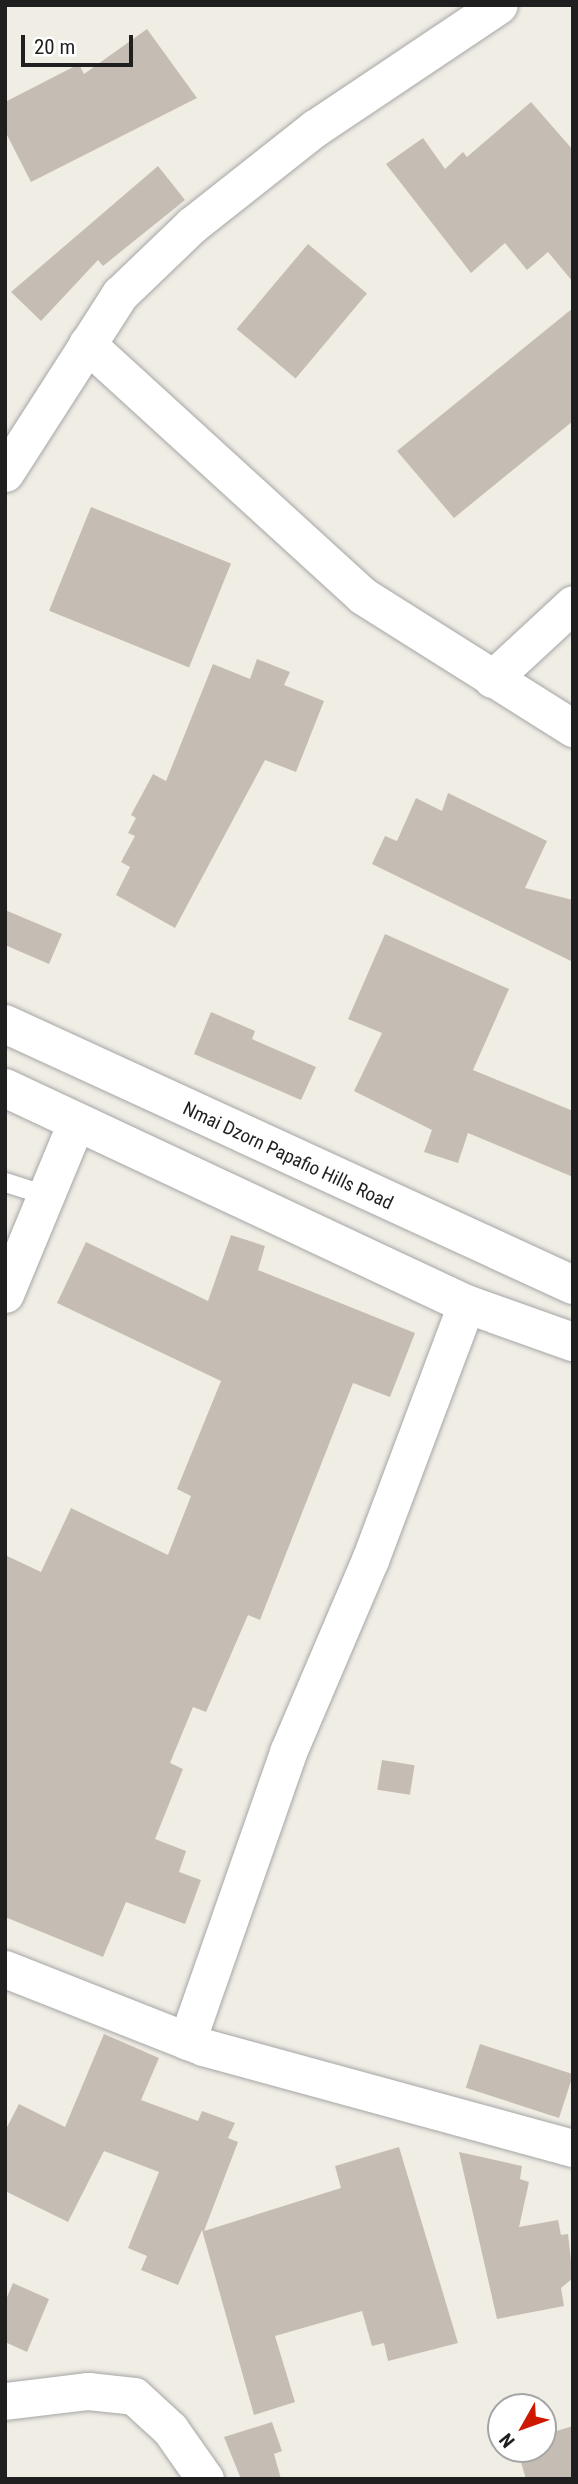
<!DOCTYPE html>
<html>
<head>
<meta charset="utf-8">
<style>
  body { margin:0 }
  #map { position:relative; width:578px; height:2484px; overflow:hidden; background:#f0ede5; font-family:"Roboto Condensed",sans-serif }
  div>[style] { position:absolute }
  .building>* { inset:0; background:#c5bdb4; transform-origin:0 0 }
  .roads { filter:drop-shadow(0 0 2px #a6a6a6) drop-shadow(0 0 2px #a6a6a6) }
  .service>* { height:19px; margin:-9.5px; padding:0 9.5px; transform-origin:9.5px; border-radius:9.5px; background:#fff }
  .minor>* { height:37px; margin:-18.5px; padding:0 18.5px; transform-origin:18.5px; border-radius:18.5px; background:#fff }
  .tertiary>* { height:38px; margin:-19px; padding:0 19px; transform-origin:19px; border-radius:19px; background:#fff }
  span { translate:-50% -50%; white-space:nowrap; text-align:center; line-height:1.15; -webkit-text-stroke:5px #fff; paint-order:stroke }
  .street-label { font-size:19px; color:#1f1f1f }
  .frame { position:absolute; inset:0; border:7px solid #1f1f1f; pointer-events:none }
  .north { position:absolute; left:487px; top:2393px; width:70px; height:70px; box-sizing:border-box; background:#fff; border:2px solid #a5a5a5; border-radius:50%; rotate:230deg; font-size:19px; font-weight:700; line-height:28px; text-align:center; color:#1f1f1f }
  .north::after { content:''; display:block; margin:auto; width:24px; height:32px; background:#ce1800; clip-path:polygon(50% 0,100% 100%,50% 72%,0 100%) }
  .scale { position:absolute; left:21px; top:35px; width:112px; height:32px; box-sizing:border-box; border:4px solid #1f1f1f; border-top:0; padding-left:9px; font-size:21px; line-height:24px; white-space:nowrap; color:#1f1f1f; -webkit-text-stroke:5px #fff; paint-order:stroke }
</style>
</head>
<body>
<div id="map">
  <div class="building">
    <i style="clip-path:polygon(147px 29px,197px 98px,31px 182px,5px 131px,5px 102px,79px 64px,84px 74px)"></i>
    <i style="clip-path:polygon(531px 102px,573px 150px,573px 282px,548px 252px,527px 270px,505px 243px,471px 273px,386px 164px,423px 138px,445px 169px,463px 152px,467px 157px)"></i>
    <i style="clip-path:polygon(158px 166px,185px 200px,103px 266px,98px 260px,41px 321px,11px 292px)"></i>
    <i style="left:308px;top:244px;width:77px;height:111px;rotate:40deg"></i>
    <i style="clip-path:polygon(573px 308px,573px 421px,454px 518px,397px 451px)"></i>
    <i style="left:91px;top:507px;width:151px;height:112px;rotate:22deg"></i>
    <i style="clip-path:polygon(257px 659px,290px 672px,284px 685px,324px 701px,296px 772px,265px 760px,175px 928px,116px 895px,130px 867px,121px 862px,135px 836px,128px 833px,136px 818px,131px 815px,153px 774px,166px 781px,213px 664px,250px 679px)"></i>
    <i style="clip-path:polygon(448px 793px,547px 841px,525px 888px,573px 900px,573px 962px,372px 864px,385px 836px,397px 841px,416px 798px,442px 811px)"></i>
    <i style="clip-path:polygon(5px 910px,62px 934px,49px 964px,5px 945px)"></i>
    <i style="clip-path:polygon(385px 934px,509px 989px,473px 1070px,573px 1111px,573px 1177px,468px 1133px,458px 1163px,424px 1152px,432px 1130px,354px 1091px,382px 1033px,348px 1019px)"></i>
    <i style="clip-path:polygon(211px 1012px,255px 1031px,252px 1039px,316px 1067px,301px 1100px,194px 1054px)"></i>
    <i style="clip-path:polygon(231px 1235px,265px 1246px,258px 1270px,415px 1333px,390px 1397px,353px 1383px,260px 1620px,248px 1615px,206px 1712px,193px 1707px,170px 1763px,183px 1769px,155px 1839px,186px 1851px,179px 1872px,201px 1880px,185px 1924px,126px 1902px,103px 1957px,5px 1917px,5px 1555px,41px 1572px,71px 1508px,168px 1555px,191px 1496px,177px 1489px,221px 1381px,57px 1303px,86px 1242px,208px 1301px)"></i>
    <i style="left:382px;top:1760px;width:33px;height:30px;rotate:9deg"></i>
    <i style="clip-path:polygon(104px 2034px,159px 2058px,141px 2100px,198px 2121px,202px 2111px,235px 2123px,228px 2138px,238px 2142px,204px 2231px,341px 2188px,335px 2166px,399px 2147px,458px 2343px,388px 2361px,384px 2343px,372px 2346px,362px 2311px,275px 2336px,295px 2402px,254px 2415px,202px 2230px,178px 2285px,141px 2270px,147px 2256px,128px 2248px,159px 2172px,104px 2151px,68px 2222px,5px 2191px,5px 2131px,19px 2104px,65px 2127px)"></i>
    <i style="left:480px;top:2044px;width:98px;height:46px;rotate:18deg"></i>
    <i style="clip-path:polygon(459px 2152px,522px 2166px,520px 2179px,529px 2182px,519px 2227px,558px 2220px,561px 2235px,568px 2234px,573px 2278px,561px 2288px,564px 2306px,497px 2319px)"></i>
    <i style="clip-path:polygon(13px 2283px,49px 2299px,27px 2352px,5px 2342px,5px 2302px)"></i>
    <i style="clip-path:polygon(272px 2422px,282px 2451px,274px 2454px,281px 2479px,241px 2479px,224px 2437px)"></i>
    <i style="clip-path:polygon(573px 2426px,573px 2479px,526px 2479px,517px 2449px,543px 2449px,543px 2435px)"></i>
  </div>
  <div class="roads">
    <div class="service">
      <i style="left:5px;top:1182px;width:46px;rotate:17.7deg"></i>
    </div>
    <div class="minor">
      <i style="left:87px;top:344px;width:374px;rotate:42.4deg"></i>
      <i style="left:363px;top:596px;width:248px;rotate:32.2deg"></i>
      <i style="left:5px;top:473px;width:213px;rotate:-57.3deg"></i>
      <i style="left:120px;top:294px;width:100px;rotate:-43.8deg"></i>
      <i style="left:192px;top:225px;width:157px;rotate:-38.3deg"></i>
      <i style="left:315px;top:128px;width:221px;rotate:-33.8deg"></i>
      <i style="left:492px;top:679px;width:110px;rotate:-42.8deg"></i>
      <i style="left:5px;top:1294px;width:185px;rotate:-67.5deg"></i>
      <i style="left:5px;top:1969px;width:213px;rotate:21.5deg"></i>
      <i style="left:203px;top:2047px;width:384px;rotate:15.3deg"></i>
      <i style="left:187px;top:2041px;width:306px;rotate:-70.7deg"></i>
      <i style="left:288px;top:1752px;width:209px;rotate:-66.9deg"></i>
      <i style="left:370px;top:1560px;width:273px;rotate:-69.4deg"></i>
      <i style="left:5px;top:2401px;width:84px;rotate:-6.9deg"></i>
      <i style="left:88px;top:2391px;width:46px;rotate:6.2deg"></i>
      <i style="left:134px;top:2396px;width:49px;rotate:42.5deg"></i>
      <i style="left:170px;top:2429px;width:61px;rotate:55deg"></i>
    </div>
    <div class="tertiary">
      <i style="left:5px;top:1024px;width:625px;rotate:24.68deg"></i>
      <i style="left:5px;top:1088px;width:509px;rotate:25.11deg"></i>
      <i style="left:466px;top:1304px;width:114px;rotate:19.6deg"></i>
    </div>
  </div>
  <div class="street-label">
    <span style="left:288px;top:1156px;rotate:25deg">Nmai Dzorn Papafio Hills Road</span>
  </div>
  <div class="frame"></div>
  <div class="north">N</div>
  <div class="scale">20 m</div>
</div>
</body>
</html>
